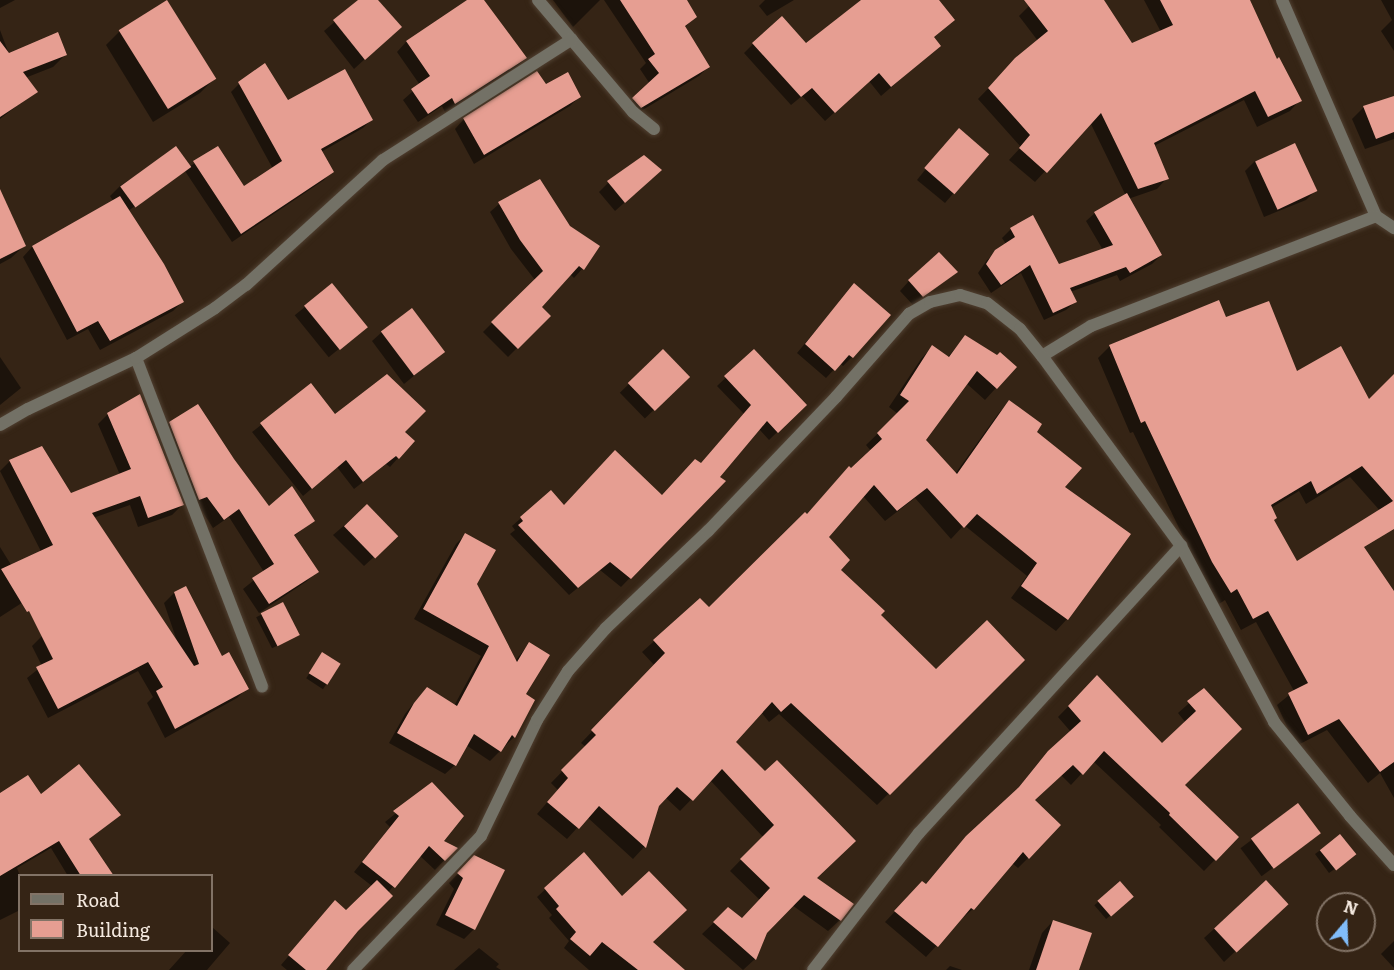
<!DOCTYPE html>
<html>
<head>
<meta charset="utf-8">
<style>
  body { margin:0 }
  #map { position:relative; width:1394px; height:970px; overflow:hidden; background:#352415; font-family:Literata,serif }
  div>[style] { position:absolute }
  .shadow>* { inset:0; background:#0007; transform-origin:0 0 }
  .building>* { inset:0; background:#e69e92; transform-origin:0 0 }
  .roads { filter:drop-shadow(0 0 2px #504031) drop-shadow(0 0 2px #504031) }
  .street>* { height:12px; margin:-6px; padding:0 6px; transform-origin:6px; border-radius:6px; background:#737166 }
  span { translate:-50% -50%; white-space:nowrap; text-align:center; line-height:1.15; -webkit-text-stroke:6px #352415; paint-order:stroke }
  .legend { position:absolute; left:18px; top:874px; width:195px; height:78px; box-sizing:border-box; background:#352415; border:2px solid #827366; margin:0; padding:8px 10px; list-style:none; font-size:18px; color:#f5eae0 }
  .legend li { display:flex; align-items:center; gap:12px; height:30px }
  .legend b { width:30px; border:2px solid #827366 }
  .north { position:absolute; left:1316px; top:892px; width:60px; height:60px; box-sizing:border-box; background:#352415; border:2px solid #827366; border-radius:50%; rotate:19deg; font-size:16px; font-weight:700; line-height:24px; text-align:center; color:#f5eae0 }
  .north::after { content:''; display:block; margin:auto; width:21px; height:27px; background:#81bdfa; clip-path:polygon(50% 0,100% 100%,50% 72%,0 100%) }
</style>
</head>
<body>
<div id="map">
  <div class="shadow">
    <i style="clip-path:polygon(0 0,15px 0,0 8px)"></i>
    <i style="clip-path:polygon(360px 0,376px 0,390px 36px,354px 69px,324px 31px)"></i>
    <i style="clip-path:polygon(469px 0,482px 0,526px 58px,516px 67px,445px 112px,442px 106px,418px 122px,403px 100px,420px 85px,397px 52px,406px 42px)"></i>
    <i style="clip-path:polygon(553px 0,600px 0,573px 27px)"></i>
    <i style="clip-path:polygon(604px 0,684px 0,695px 17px,684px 28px,708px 67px,699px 76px,631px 117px,624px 109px,650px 84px,640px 69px,646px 63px)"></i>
    <i style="clip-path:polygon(765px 0,794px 0,767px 16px,759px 6px)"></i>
    <i style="clip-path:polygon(864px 0,938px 0,932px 38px,939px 46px,881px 96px,869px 81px,825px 121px,802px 96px,791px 105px,744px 53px,753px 44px,806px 45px)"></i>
    <i style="clip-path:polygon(1035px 0,1103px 0,1132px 45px,1161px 32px,1144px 0,1248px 0,1276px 61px,1300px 100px,1290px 111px,1257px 127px,1244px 100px,1154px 146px,1167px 178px,1157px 189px,1128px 199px,1161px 255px,1152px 264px,1120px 281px,1117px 275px,1070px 292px,1075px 302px,1066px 310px,1044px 320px,1021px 273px,991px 293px,978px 273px,987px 260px,1006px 244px,1002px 238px,1011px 229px,1059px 266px,1103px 250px,1086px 221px,1095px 213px,1126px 196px,1090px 122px,1035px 182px,1009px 160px,1021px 147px,978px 99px,1005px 71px,1038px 41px,1019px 16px)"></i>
    <i style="clip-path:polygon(1381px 0,1394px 0,1394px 51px,1381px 31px,1392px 20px)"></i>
    <i style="clip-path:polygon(0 30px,9px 54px,65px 55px,53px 67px,25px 78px,36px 91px,0 119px)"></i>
    <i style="clip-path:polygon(120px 31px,214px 79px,200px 93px,153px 122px,106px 45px)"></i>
    <i style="clip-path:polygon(239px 84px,287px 102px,371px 120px,363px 128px,321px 152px,332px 171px,324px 180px,232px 242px,185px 171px,128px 211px,182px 302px,173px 311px,100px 350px,88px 329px,67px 340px,23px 257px,32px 247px,114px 202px,110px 196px,120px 186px,176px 148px,189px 167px,217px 148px,243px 188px,273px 169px,231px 92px)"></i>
    <i style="clip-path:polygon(546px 86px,580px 96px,570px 106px,474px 164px,455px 129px,464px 119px)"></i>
    <i style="clip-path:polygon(1394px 97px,1394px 139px,1365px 149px,1352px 119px,1363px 108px)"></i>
    <i style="clip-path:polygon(949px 140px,987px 154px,945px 203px,917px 180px)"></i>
    <i style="clip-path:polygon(1255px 161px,1316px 190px,1306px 200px,1264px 217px,1245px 171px)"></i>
    <i style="clip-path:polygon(651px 179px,615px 211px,599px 192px,608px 183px)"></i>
    <i style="clip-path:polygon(539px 181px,569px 227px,598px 247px,582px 269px,574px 278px,570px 274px,540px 307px,549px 316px,508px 357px,483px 332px,535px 280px,511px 249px,490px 212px,499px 204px)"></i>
    <i style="clip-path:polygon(0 192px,24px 246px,11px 258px,0 264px)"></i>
    <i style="clip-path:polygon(956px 272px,913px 305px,900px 291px,909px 281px)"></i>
    <i style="left:332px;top:285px;width:54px;height:48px;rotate:51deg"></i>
    <i style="clip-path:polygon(846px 294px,889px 315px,852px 357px,843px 366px,840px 363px,826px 378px,797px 353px)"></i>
    <i style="clip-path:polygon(1225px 319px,1296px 373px,1369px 401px,1394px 376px,1394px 503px,1382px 513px,1350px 477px,1306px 504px,1299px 491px,1271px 508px,1272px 520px,1297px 563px,1367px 544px,1363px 548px,1394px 591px,1394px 798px,1380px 773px,1368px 783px,1327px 730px,1296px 746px,1277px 705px,1294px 691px,1256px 622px,1241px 630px,1225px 600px,1219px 604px,1201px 574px,1133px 432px,1130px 433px,1098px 358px,1110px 346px)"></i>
    <i style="clip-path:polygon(382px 332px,443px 352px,404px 384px,372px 341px)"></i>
    <i style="clip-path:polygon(965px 337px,1015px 367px,985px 400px,966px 383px,924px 440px,955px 474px,998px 414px,1009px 402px,1035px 432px,1063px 487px,1067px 619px,1056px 631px,1011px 598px,1027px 576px,964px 525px,951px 539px,915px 498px,885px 521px,863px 496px,827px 537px,839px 570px,879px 615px,936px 671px,1023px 660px,877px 805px,779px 714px,769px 722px,761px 712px,734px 742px,840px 920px,828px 931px,792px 905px,766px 932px,755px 959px,743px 970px,702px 934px,728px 909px,741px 920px,760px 900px,730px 871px,763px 837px,710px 780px,680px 811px,665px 797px,657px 806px,644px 847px,633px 859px,587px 817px,567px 839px,537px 814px,558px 790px,551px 783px,586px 747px,581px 743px,655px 666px,642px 652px,700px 600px,708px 609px,806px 515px,871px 451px,866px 445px,898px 414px,889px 407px,921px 359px,932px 347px,947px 358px)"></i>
    <i style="left:663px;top:351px;width:36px;height:60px;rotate:46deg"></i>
    <i style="clip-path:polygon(754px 351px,805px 405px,769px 440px,759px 429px,718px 477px,724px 481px,621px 587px,600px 570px,569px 595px,510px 534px,515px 530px,512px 526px,551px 492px,563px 507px,662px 496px,700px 465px,744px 414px,717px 386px)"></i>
    <i style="clip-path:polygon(0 357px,21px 388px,0 405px)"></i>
    <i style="clip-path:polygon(311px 386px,335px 416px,402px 433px,413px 441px,390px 467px,386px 464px,354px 489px,337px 467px,303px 496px,252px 432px)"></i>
    <i style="clip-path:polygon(108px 414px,182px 505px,172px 515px,138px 527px,130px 505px,93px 518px,178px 644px,164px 603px,174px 593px,186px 588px,222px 658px,247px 688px,237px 698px,165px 738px,147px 703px,153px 697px,138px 671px,48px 718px,27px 678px,42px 666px,32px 646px,42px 636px,75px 618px,0 471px,10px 461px,70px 494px,120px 475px,98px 424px)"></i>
    <i style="clip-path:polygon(170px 423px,233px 460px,269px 508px,313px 521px,293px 537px,317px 571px,307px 581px,259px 613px,243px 589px,264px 572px,229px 517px,213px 528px,198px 505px,160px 433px)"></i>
    <i style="clip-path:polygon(367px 506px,386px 546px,364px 566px,333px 535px)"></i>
    <i style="clip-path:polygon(465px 535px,475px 584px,515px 661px,529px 644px,524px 695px,514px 737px,490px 761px,466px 745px,455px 765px,445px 774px,389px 743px,405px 714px,418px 698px,454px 706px,481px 656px,414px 619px,456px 544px)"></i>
    <i style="clip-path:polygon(0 547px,31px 597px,0 617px)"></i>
    <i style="left:282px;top:604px;width:35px;height:29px;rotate:63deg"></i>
    <i style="left:322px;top:654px;width:20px;height:29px;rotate:33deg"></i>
    <i style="clip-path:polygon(1097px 677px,1162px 745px,1186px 723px,1178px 713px,1204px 690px,1183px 785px,1237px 837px,1204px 871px,1159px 827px,1161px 825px,1093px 761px,1071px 785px,1061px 775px,1034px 801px,1028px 858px,1018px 868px,1012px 863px,973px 909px,961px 919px,926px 957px,885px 922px,922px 883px,925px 885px,956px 848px,1012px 796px,1038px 763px,1071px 732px,1058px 717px)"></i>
    <i style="clip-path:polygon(432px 784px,442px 841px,456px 848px,435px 870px,419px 855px,324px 970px,287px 970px,281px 965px,327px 911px,346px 912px,372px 886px,354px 872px,390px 827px,385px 822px)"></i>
    <i style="clip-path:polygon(0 795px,41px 797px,119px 815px,88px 840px,110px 876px,68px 876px,51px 848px,17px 868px,20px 876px,20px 910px,0 920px)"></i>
    <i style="left:1298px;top:805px;width:35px;height:72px;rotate:53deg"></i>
    <i style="clip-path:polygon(1340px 836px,1349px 859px,1329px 873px,1315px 854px)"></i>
    <i style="clip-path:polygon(584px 854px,651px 942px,683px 970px,589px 970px,564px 948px,569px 941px,549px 918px,552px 915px,537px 897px)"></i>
    <i style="clip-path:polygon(474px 857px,474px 929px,464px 939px,436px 925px,454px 889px,449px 883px)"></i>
    <i style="clip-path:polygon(1266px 882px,1276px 913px,1224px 962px,1204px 938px)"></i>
    <i style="left:1120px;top:883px;width:18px;height:34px;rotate:49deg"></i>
    <i style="clip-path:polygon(1053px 921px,1078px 970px,1029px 970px,1042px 933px)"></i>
    <i style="clip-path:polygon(212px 927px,230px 943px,207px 970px,169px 970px,187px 950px,212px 950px)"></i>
    <i style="clip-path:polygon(1394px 941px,1394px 968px,1381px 954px)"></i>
    <i style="clip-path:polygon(479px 948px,499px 964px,496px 967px,501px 970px,454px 970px)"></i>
    <i style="clip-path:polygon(950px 966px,962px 970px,946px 970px)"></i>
  </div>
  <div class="building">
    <i style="left:167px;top:0;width:93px;height:57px;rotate:58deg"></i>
    <i style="clip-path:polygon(358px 0,378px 0,402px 27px,365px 60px,333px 20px)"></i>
    <i style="clip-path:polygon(467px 0,484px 0,527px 58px,455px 104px,452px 98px,428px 114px,411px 89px,430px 76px,406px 41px)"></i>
    <i style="clip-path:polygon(620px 0,687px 0,697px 17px,685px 26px,710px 67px,641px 108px,632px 98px,659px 73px,648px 59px,655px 54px)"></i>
    <i style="clip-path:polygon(861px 0,939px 0,955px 20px,934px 37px,941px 46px,891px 87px,879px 73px,835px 113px,812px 88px,801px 97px,752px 43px,782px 16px,806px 43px)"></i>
    <i style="clip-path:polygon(1024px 0,1104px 0,1132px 43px,1173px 25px,1160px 0,1250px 0,1277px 59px,1279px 57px,1302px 101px,1268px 117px,1255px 91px,1154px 143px,1169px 179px,1138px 189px,1101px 113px,1047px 173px,1019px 148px,1030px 135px,988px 88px,1015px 58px,1048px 31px)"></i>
    <i style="clip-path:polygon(58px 32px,67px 55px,23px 72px,38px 92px,0 117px,0 41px,9px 53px)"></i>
    <i style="clip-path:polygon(265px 63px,288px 100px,345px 69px,373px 120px,321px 149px,334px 172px,241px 234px,193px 161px,218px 146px,244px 186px,282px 161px,238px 82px)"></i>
    <i style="clip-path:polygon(537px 71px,546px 84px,568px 72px,581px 97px,484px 155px,463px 118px)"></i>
    <i style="clip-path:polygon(1394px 96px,1394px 132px,1376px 139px,1363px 106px)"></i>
    <i style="left:959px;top:128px;width:40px;height:53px;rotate:41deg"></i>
    <i style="left:1295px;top:143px;width:53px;height:44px;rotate:65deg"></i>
    <i style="left:176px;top:146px;width:26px;height:69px;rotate:54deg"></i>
    <i style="clip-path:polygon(644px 155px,662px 170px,625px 203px,607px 181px)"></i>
    <i style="clip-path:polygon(540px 179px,570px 226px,600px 246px,584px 270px,579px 266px,542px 307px,551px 316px,518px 349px,491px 322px,543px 271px,520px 240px,498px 202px)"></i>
    <i style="clip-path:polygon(0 189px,26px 246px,0 259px)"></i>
    <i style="clip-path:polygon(1127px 193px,1162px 255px,1130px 273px,1126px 267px,1070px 288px,1077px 302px,1053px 313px,1030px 265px,1001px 285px,986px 264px,995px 250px,1015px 237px,1010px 228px,1033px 215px,1059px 264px,1113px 245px,1094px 212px)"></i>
    <i style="clip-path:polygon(120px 196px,164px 264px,184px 302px,110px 341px,98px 321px,77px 332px,32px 246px)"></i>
    <i style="clip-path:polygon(939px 252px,958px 272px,923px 297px,908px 280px)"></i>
    <i style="left:332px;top:283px;width:57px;height:36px;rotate:51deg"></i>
    <i style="clip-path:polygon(854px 283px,891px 315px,853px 358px,849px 355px,835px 371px,805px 344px)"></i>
    <i style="clip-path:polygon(evenodd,1219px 300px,1226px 317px,1269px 301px,1297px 371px,1341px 346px,1369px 399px,1394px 374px,1394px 529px,1364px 547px,1394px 591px,1394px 762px,1380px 772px,1339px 719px,1308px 735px,1288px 693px,1308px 683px,1268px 611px,1253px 619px,1237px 589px,1231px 593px,1212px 562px,1145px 421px,1141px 423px,1109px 345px,1219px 300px,1362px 466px,1393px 501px,1297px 561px,1274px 520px,1277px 518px,1271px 505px,1311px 481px,1317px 494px,1362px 466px)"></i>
    <i style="left:412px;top:308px;width:55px;height:39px;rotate:53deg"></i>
    <i style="clip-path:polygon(965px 335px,997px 355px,1000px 352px,1017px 367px,997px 389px,977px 371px,926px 440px,957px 474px,1009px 400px,1042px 424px,1037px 432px,1082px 468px,1065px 487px,1131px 534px,1068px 620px,1021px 586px,1037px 563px,977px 514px,964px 528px,927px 488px,897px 511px,874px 485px,829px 537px,850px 560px,841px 570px,885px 611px,881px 615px,936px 669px,987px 620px,1025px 660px,890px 795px,791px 703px,781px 712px,772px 702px,736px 742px,765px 771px,777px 760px,856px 841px,817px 878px,854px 904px,841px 921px,804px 895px,767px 933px,756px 960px,713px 922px,728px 907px,742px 918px,770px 888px,740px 859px,774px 825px,722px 769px,693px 801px,677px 787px,659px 806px,646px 848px,599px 806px,579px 829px,547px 802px,568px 778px,561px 770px,596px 735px,591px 730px,665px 653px,653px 640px,700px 598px,709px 607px,805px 512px,807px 514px,849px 466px,851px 468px,882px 439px,877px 433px,909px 401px,900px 395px,932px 345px,949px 357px)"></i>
    <i style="left:663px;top:349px;width:39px;height:49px;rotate:46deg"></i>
    <i style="clip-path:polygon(754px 349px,807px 405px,778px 433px,767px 421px,720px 477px,726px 481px,631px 579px,610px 562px,578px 588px,518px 525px,523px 521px,520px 517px,551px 490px,564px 505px,615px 450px,662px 495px,695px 459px,701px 463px,751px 405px,724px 376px)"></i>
    <i style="clip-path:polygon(387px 374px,426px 411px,405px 432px,415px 441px,399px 459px,396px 456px,363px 482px,346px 460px,312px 489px,260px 423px,311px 383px,335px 414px)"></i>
    <i style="clip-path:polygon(140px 394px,184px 505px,148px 518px,140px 496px,92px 513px,194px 666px,199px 664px,174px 592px,186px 586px,222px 656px,229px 652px,249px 689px,175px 729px,156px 691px,163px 687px,148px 662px,58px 709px,36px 667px,53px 659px,29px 611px,27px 612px,1px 569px,53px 545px,9px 460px,42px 446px,71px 493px,131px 469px,107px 413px)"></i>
    <i style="clip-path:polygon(198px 404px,234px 459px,269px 506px,292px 486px,315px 521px,294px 535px,319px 572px,269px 604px,252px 578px,274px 564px,239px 509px,224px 520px,207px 497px,199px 500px,169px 422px)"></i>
    <i style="left:367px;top:504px;width:45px;height:32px;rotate:46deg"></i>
    <i style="clip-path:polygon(465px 533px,496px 550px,477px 584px,517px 662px,529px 642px,550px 655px,526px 694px,535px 700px,515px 738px,512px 735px,501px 752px,474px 734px,456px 766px,397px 733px,414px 703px,427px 687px,457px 706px,489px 646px,423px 609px)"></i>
    <i style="left:283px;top:602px;width:37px;height:25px;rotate:63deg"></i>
    <i style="left:322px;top:652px;width:22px;height:25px;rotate:32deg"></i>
    <i style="clip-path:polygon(1097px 675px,1162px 743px,1196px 711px,1187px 701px,1204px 688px,1242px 729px,1185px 785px,1239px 837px,1216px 861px,1169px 815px,1170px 813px,1104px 751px,1083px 775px,1073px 765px,1035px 800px,1061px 825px,1029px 859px,1023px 852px,974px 910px,971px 908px,938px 947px,894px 911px,922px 881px,926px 884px,966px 836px,1019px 787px,1048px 751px,1081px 721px,1068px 706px)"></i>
    <i style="clip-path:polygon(79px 764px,121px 815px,89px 839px,114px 876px,81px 876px,59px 841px,0 876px,0 793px,28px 775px,41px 794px)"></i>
    <i style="clip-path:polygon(432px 782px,464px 816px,444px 841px,458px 848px,445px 861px,429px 846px,395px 888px,362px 862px,399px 816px,393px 811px)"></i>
    <i style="left:1298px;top:803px;width:38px;height:59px;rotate:53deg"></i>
    <i style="left:1340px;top:834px;width:26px;height:26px;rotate:51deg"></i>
    <i style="clip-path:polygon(584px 852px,622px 896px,649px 871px,687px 910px,653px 942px,685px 970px,638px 970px,602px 942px,590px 956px,570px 939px,576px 932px,556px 909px,559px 906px,544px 888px)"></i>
    <i style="clip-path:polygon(474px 855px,505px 870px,475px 930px,445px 915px,463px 878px,457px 873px)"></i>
    <i style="clip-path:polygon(377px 880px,393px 896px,358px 931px,326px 970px,306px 970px,288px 955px,335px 900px,346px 910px)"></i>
    <i style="left:1266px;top:880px;width:33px;height:71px;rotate:47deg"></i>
    <i style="left:1120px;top:881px;width:21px;height:30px;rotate:49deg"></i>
    <i style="clip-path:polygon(1053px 920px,1092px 933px,1079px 970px,1036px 970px)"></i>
  </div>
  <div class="roads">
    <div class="street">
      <i style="left:538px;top:0;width:147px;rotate:49.7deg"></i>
      <i style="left:633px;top:112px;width:27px;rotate:39deg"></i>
      <i style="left:1282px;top:0;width:236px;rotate:66.5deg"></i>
      <i style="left:1376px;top:216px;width:22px;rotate:34deg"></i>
      <i style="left:1042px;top:356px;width:57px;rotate:-31.5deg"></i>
      <i style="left:1091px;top:326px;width:305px;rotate:-21.1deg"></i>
      <i style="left:136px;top:358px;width:352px;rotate:69deg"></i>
      <i style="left:0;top:425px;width:32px;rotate:-30deg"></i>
      <i style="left:28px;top:409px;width:119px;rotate:-25.3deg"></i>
      <i style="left:136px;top:358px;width:93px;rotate:-32.3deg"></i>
      <i style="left:215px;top:308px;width:39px;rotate:-37deg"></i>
      <i style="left:246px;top:285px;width:185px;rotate:-42.4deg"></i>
      <i style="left:383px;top:160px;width:224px;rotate:-32.6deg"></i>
      <i style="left:353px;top:970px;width:185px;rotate:-46.3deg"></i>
      <i style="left:481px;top:836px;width:129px;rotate:-64.2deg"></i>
      <i style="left:537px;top:720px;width:58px;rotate:-57.7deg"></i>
      <i style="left:568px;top:671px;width:57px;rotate:-48.5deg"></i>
      <i style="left:606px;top:628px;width:141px;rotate:-43.6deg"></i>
      <i style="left:708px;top:531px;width:185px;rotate:-46.3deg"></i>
      <i style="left:836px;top:397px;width:111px;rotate:-48.7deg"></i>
      <i style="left:909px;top:314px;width:24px;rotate:-30deg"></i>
      <i style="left:930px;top:302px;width:31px;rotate:-13deg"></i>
      <i style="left:960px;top:295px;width:28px;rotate:17deg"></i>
      <i style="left:987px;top:303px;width:42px;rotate:38.2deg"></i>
      <i style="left:1020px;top:329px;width:35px;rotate:51deg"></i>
      <i style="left:1042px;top:356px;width:235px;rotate:53.8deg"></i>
      <i style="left:1181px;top:546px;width:199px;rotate:62.1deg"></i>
      <i style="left:1274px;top:722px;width:121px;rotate:51deg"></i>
      <i style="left:1350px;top:816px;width:66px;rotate:48.1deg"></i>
      <i style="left:813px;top:970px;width:173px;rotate:-52.3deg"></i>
      <i style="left:919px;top:833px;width:389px;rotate:-47.6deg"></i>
    </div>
  </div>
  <ul class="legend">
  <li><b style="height:8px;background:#737166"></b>Road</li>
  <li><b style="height:16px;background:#e69e92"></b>Building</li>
  </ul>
  <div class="north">N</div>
</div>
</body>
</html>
